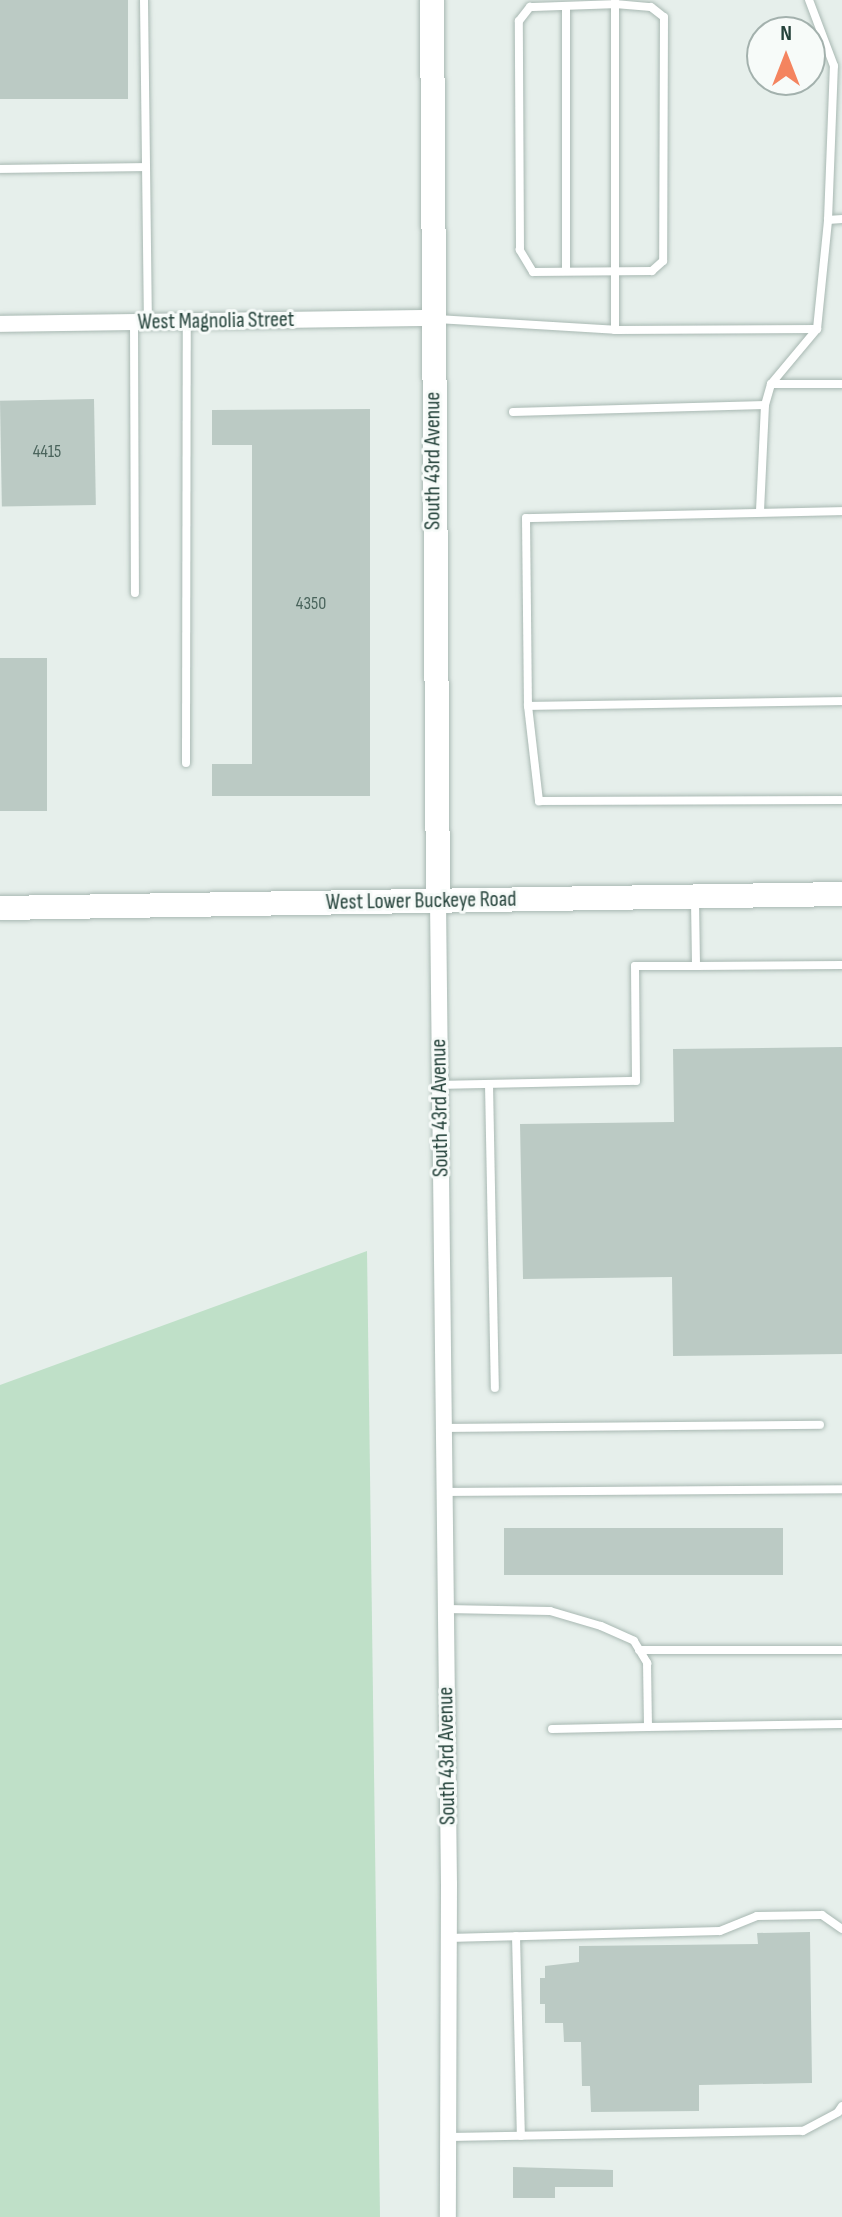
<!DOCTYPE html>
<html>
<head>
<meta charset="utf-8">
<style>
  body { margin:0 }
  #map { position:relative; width:842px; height:2217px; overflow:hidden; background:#e6efeb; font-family:"Sofia Sans Condensed",sans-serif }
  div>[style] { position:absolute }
  .green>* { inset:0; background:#bfe0c8 }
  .building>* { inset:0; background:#bbcac4; transform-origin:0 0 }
  .roads { filter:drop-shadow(0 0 2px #a8b8b2) drop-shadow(0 0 2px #a8b8b2) }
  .lane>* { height:8px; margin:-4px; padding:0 4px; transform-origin:4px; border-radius:4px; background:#fff }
  .street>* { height:16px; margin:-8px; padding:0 8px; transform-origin:8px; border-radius:8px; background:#fff }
  .secondary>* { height:24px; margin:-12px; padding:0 12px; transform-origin:12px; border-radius:12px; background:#fff }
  span { translate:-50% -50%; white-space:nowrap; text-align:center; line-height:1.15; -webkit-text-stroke:6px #f7fbf9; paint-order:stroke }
  .number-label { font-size:18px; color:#4a645c }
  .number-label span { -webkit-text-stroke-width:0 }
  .street-label { font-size:22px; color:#24423a }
  .north { position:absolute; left:746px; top:16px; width:80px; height:80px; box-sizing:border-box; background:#f7fbf9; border:2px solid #a3b1ad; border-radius:50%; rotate:0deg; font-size:22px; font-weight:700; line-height:32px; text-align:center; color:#24423a }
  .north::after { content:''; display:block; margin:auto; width:28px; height:36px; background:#f4845f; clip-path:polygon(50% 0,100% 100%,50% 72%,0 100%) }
</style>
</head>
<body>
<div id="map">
  <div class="green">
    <i style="clip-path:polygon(367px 1251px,380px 2217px,0 2217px,0 1385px)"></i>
  </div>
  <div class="building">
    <i style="left:0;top:0;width:128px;height:99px"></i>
    <i style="left:94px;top:399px;width:106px;height:94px;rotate:89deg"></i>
    <i style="clip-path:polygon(370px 409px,370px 796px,212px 796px,212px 764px,252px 764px,252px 445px,212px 445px,212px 410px)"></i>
    <i style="left:0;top:658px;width:47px;height:153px"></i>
    <i style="clip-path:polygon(842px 1047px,842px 1354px,673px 1356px,672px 1277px,523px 1279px,520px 1124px,674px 1122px,673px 1049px)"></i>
    <i style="left:783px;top:1528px;width:47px;height:279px;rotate:90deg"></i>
    <i style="clip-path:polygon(810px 1932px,812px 2083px,699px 2085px,699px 2111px,591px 2112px,590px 2086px,582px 2086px,581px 2042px,564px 2042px,563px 2023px,545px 2023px,545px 2004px,540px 2004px,540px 1978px,545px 1978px,545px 1966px,579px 1962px,579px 1946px,758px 1944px,757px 1933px)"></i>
    <i style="clip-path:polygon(513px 2167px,613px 2170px,613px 2187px,555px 2187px,555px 2198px,513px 2198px)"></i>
  </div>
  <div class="roads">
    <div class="lane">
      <i style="left:144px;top:0;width:322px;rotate:89.3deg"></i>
      <i style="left:615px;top:4px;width:36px;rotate:5deg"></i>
      <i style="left:651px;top:7px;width:16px;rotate:38deg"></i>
      <i style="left:664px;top:17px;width:244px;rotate:90.2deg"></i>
      <i style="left:663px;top:261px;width:15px;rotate:138deg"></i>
      <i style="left:652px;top:271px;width:119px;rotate:179.5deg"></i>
      <i style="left:533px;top:272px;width:26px;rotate:-121deg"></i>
      <i style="left:520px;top:250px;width:229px;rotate:-90.3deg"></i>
      <i style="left:519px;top:21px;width:18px;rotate:-52deg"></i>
      <i style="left:530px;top:7px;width:85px;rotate:-2deg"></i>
      <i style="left:566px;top:6px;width:265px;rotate:90deg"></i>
      <i style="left:0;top:169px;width:146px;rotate:-0.8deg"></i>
      <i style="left:828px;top:220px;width:14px;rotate:-4deg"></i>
      <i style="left:437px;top:319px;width:178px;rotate:3.5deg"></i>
      <i style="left:615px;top:330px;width:202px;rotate:-0.3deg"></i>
      <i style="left:134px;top:323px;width:270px;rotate:89.8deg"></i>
      <i style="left:615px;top:330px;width:329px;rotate:-90deg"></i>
      <i style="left:771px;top:384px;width:71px"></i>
      <i style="left:513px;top:412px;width:252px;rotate:-1.6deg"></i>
      <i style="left:760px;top:511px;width:106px;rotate:-87.3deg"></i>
      <i style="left:765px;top:405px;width:22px;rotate:-74deg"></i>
      <i style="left:771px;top:384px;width:72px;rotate:-50.1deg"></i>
      <i style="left:817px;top:329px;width:110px;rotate:-84.2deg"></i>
      <i style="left:828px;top:220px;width:154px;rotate:-87.8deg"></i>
      <i style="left:834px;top:66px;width:71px;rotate:-110.7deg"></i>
      <i style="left:842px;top:511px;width:316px;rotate:178.7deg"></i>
      <i style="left:526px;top:518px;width:188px;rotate:89.4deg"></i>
      <i style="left:528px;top:706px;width:314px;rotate:-0.9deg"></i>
      <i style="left:528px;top:706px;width:96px;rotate:83.4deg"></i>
      <i style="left:539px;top:801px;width:303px;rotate:-0.2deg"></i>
      <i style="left:186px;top:763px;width:442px;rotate:-89.9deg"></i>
      <i style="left:695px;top:901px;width:65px;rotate:89.1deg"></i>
      <i style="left:696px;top:966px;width:146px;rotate:-0.4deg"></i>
      <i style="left:489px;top:1084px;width:304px;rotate:88.9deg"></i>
      <i style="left:440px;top:1085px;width:196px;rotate:-1.2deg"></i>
      <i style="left:636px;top:1081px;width:115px;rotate:-90.5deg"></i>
      <i style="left:635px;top:966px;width:61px"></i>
      <i style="left:444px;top:1428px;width:376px;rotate:-0.5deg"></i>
      <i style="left:445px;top:1492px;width:397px;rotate:-0.4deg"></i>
      <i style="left:446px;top:1609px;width:104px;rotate:1.1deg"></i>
      <i style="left:550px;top:1611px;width:53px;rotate:16.4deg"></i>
      <i style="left:601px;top:1626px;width:36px;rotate:24deg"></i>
      <i style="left:634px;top:1641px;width:26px;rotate:59deg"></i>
      <i style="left:647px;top:1663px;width:64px;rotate:89.1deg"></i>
      <i style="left:648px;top:1727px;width:194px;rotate:-0.9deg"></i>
      <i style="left:639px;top:1650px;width:203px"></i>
      <i style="left:552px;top:1729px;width:96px;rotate:-1.2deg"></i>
      <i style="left:516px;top:1936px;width:200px;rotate:88.6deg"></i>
      <i style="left:448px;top:1938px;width:272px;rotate:-1.5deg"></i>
      <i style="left:720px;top:1931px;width:40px;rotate:-22deg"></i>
      <i style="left:757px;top:1916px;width:65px;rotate:-0.9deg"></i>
      <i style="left:822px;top:1915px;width:24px;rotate:35deg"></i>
      <i style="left:449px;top:2137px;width:354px;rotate:-1deg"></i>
      <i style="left:803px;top:2131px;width:40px;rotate:-28deg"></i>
      <i style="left:838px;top:2112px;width:7px;rotate:-56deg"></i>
    </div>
    <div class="street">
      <i style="left:0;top:324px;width:432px;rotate:-0.8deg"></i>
      <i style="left:438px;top:901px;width:983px;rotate:89.36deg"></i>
      <i style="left:449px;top:1884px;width:333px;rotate:90.2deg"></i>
    </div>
    <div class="secondary">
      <i style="left:432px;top:0;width:901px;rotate:89.62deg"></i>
      <i style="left:0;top:908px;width:842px;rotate:-0.95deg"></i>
    </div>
  </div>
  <div class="number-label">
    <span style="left:47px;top:452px">4415</span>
    <span style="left:311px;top:604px">4350</span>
  </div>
  <div class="street-label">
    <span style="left:216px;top:321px;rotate:-1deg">West Magnolia Street</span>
    <span style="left:433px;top:461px;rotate:-90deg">South 43rd Avenue</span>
    <span style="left:421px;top:901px;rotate:-1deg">West Lower Buckeye Road</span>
    <span style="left:440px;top:1108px;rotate:-91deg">South 43rd Avenue</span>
    <span style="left:447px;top:1756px;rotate:-91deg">South 43rd Avenue</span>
  </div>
  <div class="north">N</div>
</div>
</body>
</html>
